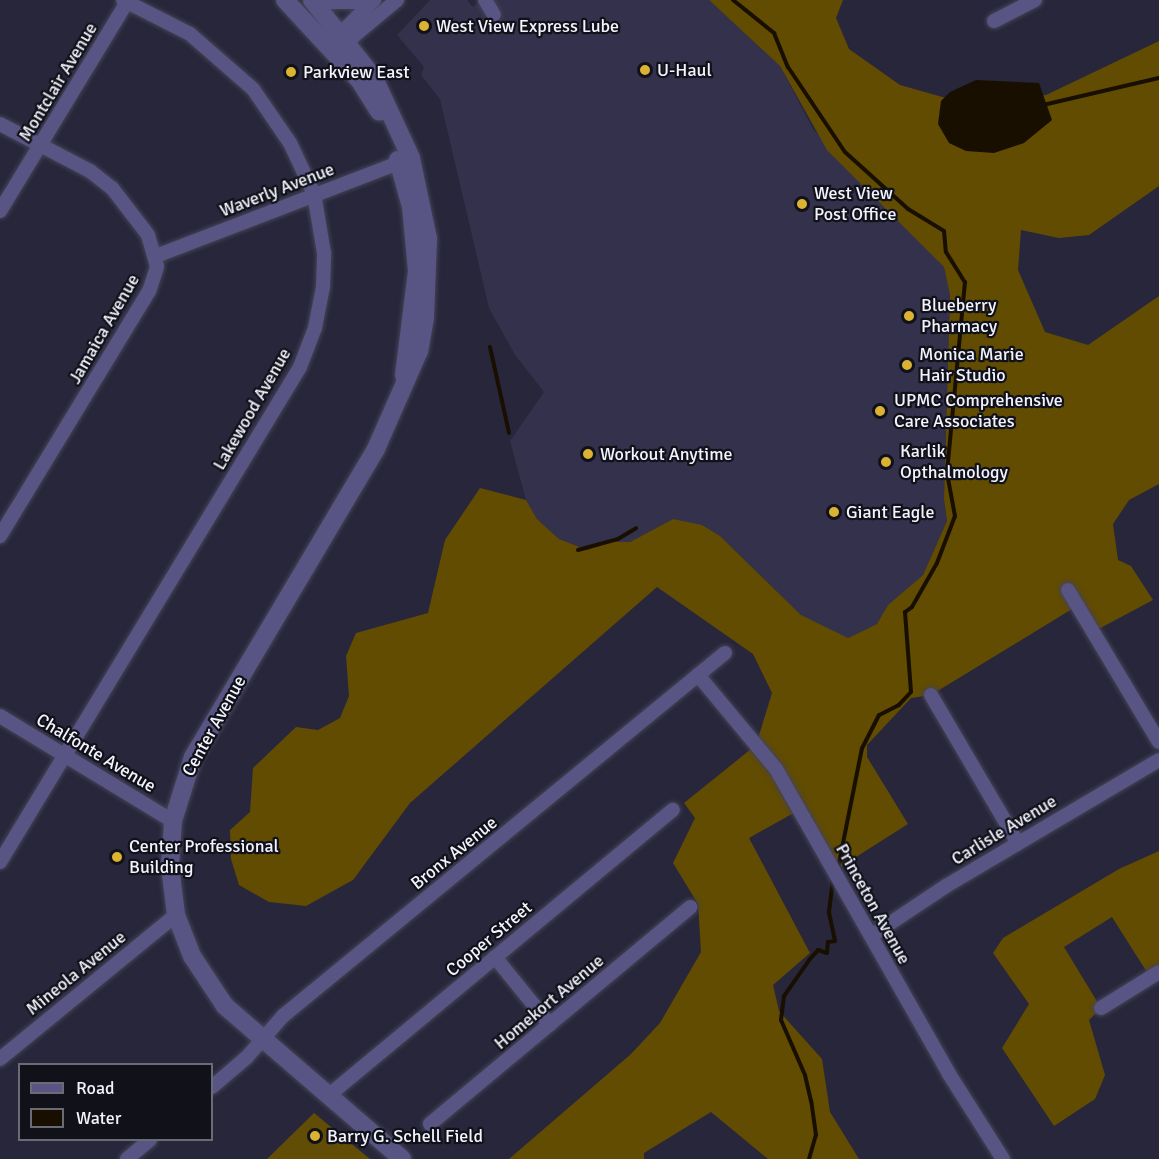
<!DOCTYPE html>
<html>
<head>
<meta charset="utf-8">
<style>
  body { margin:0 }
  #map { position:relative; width:1159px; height:1159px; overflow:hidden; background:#28263b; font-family:Signika,sans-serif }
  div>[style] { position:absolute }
  .built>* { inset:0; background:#33314b }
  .green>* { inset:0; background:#624d06 }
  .forest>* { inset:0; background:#624c01 }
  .water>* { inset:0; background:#180f00 }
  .stream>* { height:4px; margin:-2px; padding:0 2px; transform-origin:2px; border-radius:2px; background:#180f00 }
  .roads { filter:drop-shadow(0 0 2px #444356) drop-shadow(0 0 2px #444356) }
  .minor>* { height:14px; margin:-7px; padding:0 7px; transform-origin:7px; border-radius:7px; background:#585584 }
  .tertiary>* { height:18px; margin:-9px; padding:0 9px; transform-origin:9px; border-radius:9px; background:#585584 }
  .dots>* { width:16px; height:16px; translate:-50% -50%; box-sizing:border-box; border:3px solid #11111a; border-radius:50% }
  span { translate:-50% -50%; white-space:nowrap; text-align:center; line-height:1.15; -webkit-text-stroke:4.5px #11111a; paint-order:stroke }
  .poi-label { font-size:18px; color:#f3f3fe }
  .left { translate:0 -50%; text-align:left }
  .street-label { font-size:18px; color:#f3f3fe }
  .legend { position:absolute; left:18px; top:1063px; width:195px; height:78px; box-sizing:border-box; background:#11111a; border:2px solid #6b6b75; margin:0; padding:8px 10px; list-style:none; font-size:18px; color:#f3f3fe }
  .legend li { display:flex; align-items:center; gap:12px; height:30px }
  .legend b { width:30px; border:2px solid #6b6b75 }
</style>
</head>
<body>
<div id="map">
  <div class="built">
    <i style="clip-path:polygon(430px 0,467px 0,473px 7px,482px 0,709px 0,780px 66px,813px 129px,944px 267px,950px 295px,944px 499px,947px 521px,923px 575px,888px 605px,877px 624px,848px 638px,828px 631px,801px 615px,720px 536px,673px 519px,630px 542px,608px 542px,587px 550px,559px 539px,537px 519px,526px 500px,510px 441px,544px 392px,515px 355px,489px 308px,440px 99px,421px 75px,424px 67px,397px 35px)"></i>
  </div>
  <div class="green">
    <i style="clip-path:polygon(314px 1113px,370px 1159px,267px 1159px)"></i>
  </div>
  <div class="forest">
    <i style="clip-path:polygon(709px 0,843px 0,836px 18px,849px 49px,900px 85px,967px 104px,1046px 95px,1159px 41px,1159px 186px,1089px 235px,1059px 238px,1021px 230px,1018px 270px,1045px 332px,1088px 345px,1159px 296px,1159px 484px,1129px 500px,1113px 524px,1118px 560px,1131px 566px,1153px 600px,1093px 632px,1077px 606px,931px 695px,911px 698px,867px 745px,867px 757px,908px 824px,834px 871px,799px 810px,749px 838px,810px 953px,773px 985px,779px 1011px,822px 1059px,830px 1112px,859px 1159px,768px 1159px,711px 1112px,644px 1153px,644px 1159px,509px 1159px,631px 1054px,660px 1023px,701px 952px,698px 904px,673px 863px,695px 818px,684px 803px,756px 745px,772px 693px,753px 654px,657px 587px,410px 803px,353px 880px,306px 906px,269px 902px,239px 885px,231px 859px,230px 830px,250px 812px,253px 768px,296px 727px,318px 730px,340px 718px,349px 696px,346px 656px,356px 633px,428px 613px,445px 540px,480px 488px,526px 500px,537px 519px,559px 539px,587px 550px,608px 542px,630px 542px,673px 519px,702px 525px,720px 536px,801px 615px,848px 638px,877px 624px,888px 605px,923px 575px,947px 521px,944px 499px,950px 295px,944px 267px,827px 150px,780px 66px)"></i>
    <i style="clip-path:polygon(1159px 851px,1159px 972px,1150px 977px,1112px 917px,1064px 947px,1101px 1008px,1089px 1020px,1105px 1075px,1095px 1099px,1054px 1126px,1002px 1048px,1029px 1004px,993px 953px,1003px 938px,1119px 869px)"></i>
  </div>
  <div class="water">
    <i style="clip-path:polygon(976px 80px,1039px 83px,1052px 120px,1024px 143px,994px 153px,966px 151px,949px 143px,938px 124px,941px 101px,950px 92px)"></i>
  </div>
  <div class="stream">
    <i style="left:733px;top:0;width:53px;rotate:38.8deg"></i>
    <i style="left:774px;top:33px;width:37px;rotate:68deg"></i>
    <i style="left:788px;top:67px;width:102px;rotate:56.2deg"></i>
    <i style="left:845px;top:152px;width:85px;rotate:42.1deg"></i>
    <i style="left:908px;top:209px;width:42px;rotate:31.4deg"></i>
    <i style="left:944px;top:231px;width:21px;rotate:85deg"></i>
    <i style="left:946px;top:252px;width:36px;rotate:58deg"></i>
    <i style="left:965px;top:282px;width:192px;rotate:95.4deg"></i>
    <i style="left:947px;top:473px;width:44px;rotate:79.5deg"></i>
    <i style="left:955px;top:516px;width:50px;rotate:111deg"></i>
    <i style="left:937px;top:563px;width:51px;rotate:119.6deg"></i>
    <i style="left:912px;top:607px;width:9px;rotate:144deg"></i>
    <i style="left:905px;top:612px;width:80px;rotate:85.7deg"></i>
    <i style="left:911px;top:692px;width:18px;rotate:133deg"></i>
    <i style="left:899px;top:705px;width:22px;rotate:153deg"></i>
    <i style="left:879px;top:715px;width:37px;rotate:117deg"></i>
    <i style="left:862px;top:748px;width:122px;rotate:101.3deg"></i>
    <i style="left:1043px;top:105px;width:119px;rotate:-13.1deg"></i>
    <i style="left:490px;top:347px;width:88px;rotate:77.5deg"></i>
    <i style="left:578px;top:550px;width:41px;rotate:-15.4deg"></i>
    <i style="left:618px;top:539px;width:21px;rotate:-31deg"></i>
    <i style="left:809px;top:1159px;width:25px;rotate:-74deg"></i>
    <i style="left:816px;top:1135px;width:34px;rotate:-98deg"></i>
    <i style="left:811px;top:1101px;width:27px;rotate:-103deg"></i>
    <i style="left:805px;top:1075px;width:60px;rotate:-113.6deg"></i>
    <i style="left:781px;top:1020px;width:24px;rotate:-83deg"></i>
    <i style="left:784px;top:996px;width:45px;rotate:-54.9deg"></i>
    <i style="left:810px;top:959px;width:12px;rotate:-48deg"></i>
    <i style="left:818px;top:950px;width:9px;rotate:18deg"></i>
    <i style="left:827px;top:953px;width:11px;rotate:-85deg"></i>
    <i style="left:828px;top:942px;width:7px;rotate:-8deg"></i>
    <i style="left:835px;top:941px;width:30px;rotate:-102deg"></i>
    <i style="left:829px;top:912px;width:32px;rotate:-83deg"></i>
  </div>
  <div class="roads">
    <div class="minor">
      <i style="left:485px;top:0;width:17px;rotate:59deg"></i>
      <i style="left:994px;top:21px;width:46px;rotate:-27.1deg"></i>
      <i style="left:334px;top:40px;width:57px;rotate:-45deg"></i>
      <i style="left:336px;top:45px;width:13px;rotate:-18deg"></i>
      <i style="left:348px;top:41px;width:64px;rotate:-39.9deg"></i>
      <i style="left:0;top:124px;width:102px;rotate:27.6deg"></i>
      <i style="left:90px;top:171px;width:28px;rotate:38deg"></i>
      <i style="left:112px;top:188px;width:59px;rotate:52.5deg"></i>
      <i style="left:148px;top:235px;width:33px;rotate:74deg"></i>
      <i style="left:157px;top:267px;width:25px;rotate:108deg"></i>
      <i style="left:149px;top:291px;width:287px;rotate:121.3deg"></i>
      <i style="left:0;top:211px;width:245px;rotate:-58.7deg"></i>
      <i style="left:156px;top:256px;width:268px;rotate:-21deg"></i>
      <i style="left:1068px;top:590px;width:177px;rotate:59.1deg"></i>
      <i style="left:698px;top:675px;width:122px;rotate:50.3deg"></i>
      <i style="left:776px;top:769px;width:351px;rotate:60.4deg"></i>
      <i style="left:949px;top:1074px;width:101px;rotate:57.6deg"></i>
      <i style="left:931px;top:695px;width:172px;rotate:59.6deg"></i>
      <i style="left:0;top:716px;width:202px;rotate:31.3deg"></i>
      <i style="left:0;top:862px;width:579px;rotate:-58.78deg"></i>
      <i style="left:300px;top:367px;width:42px;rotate:-69deg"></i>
      <i style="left:315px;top:328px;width:42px;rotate:-79deg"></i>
      <i style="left:323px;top:287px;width:34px;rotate:-88deg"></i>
      <i style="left:324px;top:253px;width:60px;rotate:-99.6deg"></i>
      <i style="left:314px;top:194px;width:56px;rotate:-115.2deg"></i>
      <i style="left:290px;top:143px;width:65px;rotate:-124.4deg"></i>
      <i style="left:253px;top:89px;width:84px;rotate:-138.9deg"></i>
      <i style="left:190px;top:34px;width:75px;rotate:-153.1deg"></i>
      <i style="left:871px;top:936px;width:90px;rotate:-33.7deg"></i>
      <i style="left:946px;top:886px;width:247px;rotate:-30.6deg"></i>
      <i style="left:495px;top:957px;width:87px;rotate:51deg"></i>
      <i style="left:1101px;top:1008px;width:68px;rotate:-31.8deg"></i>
      <i style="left:0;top:1059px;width:227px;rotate:-39.3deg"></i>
      <i style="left:212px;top:1087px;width:46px;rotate:-40.6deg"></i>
      <i style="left:247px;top:1057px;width:55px;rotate:-48.7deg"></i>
      <i style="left:283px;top:1016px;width:572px;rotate:-39.4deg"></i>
      <i style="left:328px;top:1096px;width:448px;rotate:-39.7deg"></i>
      <i style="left:430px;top:1124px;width:339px;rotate:-39.8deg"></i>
      <i style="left:127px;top:1159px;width:30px;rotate:-40deg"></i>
    </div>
    <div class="tertiary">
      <i style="left:285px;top:0;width:110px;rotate:47.2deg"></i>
      <i style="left:360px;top:81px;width:36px;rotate:58deg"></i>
      <i style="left:312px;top:0;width:100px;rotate:51.5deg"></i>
      <i style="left:374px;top:78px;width:88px;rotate:65.2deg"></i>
      <i style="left:411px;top:158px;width:83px;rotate:78.1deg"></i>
      <i style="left:428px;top:239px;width:79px;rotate:92.2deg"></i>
      <i style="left:425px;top:318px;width:34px;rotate:100deg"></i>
      <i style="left:419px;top:351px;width:107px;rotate:113.7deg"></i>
      <i style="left:376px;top:449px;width:358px;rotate:120.7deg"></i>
      <i style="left:193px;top:757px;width:67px;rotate:107.4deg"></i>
      <i style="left:173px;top:821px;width:45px;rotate:93.8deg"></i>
      <i style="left:170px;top:866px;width:49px;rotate:83deg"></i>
      <i style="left:176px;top:915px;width:44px;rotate:68.7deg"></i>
      <i style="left:192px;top:956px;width:60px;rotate:56.6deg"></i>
      <i style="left:225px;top:1006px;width:234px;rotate:40.8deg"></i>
      <i style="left:321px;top:0;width:39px"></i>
      <i style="left:398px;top:160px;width:49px;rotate:74.5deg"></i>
      <i style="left:411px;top:207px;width:64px;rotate:84.6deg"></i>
      <i style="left:417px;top:271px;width:105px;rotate:97.1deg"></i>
    </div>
  </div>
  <div class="dots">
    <i style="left:424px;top:26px;background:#dcb233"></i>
    <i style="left:645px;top:70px;background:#dcb233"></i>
    <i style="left:291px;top:72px;background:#dcb233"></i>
    <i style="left:802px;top:204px;background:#dcb233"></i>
    <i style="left:909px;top:316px;background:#dcb233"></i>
    <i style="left:907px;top:365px;background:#dcb233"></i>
    <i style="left:880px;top:411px;background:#dcb233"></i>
    <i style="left:588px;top:454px;background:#dcb233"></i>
    <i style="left:886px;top:462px;background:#dcb233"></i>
    <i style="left:834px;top:512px;background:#dcb233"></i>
    <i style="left:117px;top:857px;background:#dcb233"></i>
    <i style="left:315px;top:1136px;background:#dcb233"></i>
  </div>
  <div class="poi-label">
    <span class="left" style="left:436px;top:26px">West View Express Lube</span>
    <span class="left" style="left:657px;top:70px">U-Haul</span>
    <span class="left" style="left:303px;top:72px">Parkview East</span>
    <span class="left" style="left:814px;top:204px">West View<br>Post Office</span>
    <span class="left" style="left:921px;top:316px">Blueberry<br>Pharmacy</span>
    <span class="left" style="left:919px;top:365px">Monica Marie<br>Hair Studio</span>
    <span class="left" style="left:894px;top:411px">UPMC Comprehensive<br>Care Associates</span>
    <span class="left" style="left:900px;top:462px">Karlik<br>Opthalmology</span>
    <span class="left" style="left:600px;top:454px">Workout Anytime</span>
    <span class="left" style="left:846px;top:512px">Giant Eagle</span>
    <span class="left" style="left:129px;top:857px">Center Professional<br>Building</span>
    <span class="left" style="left:327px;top:1136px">Barry G. Schell Field</span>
  </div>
  <div class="street-label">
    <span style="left:58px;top:82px;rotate:-59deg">Montclair Avenue</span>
    <span style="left:277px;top:190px;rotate:-21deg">Waverly Avenue</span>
    <span style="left:104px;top:329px;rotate:-60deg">Jamaica Avenue</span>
    <span style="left:252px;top:409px;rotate:-60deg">Lakewood Avenue</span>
    <span style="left:214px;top:726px;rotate:-61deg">Center Avenue</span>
    <span style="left:96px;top:753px;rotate:31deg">Chalfonte Avenue</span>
    <span style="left:1004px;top:830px;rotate:-31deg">Carlisle Avenue</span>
    <span style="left:454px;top:853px;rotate:-39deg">Bronx Avenue</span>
    <span style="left:873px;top:904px;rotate:61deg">Princeton Avenue</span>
    <span style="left:489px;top:939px;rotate:-40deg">Cooper Street</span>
    <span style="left:76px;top:973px;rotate:-39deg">Mineola Avenue</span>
    <span style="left:549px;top:1002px;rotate:-40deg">Homekort Avenue</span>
  </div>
  <ul class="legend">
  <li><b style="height:8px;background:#585584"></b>Road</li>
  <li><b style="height:16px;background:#180f00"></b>Water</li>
  </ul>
</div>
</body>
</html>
